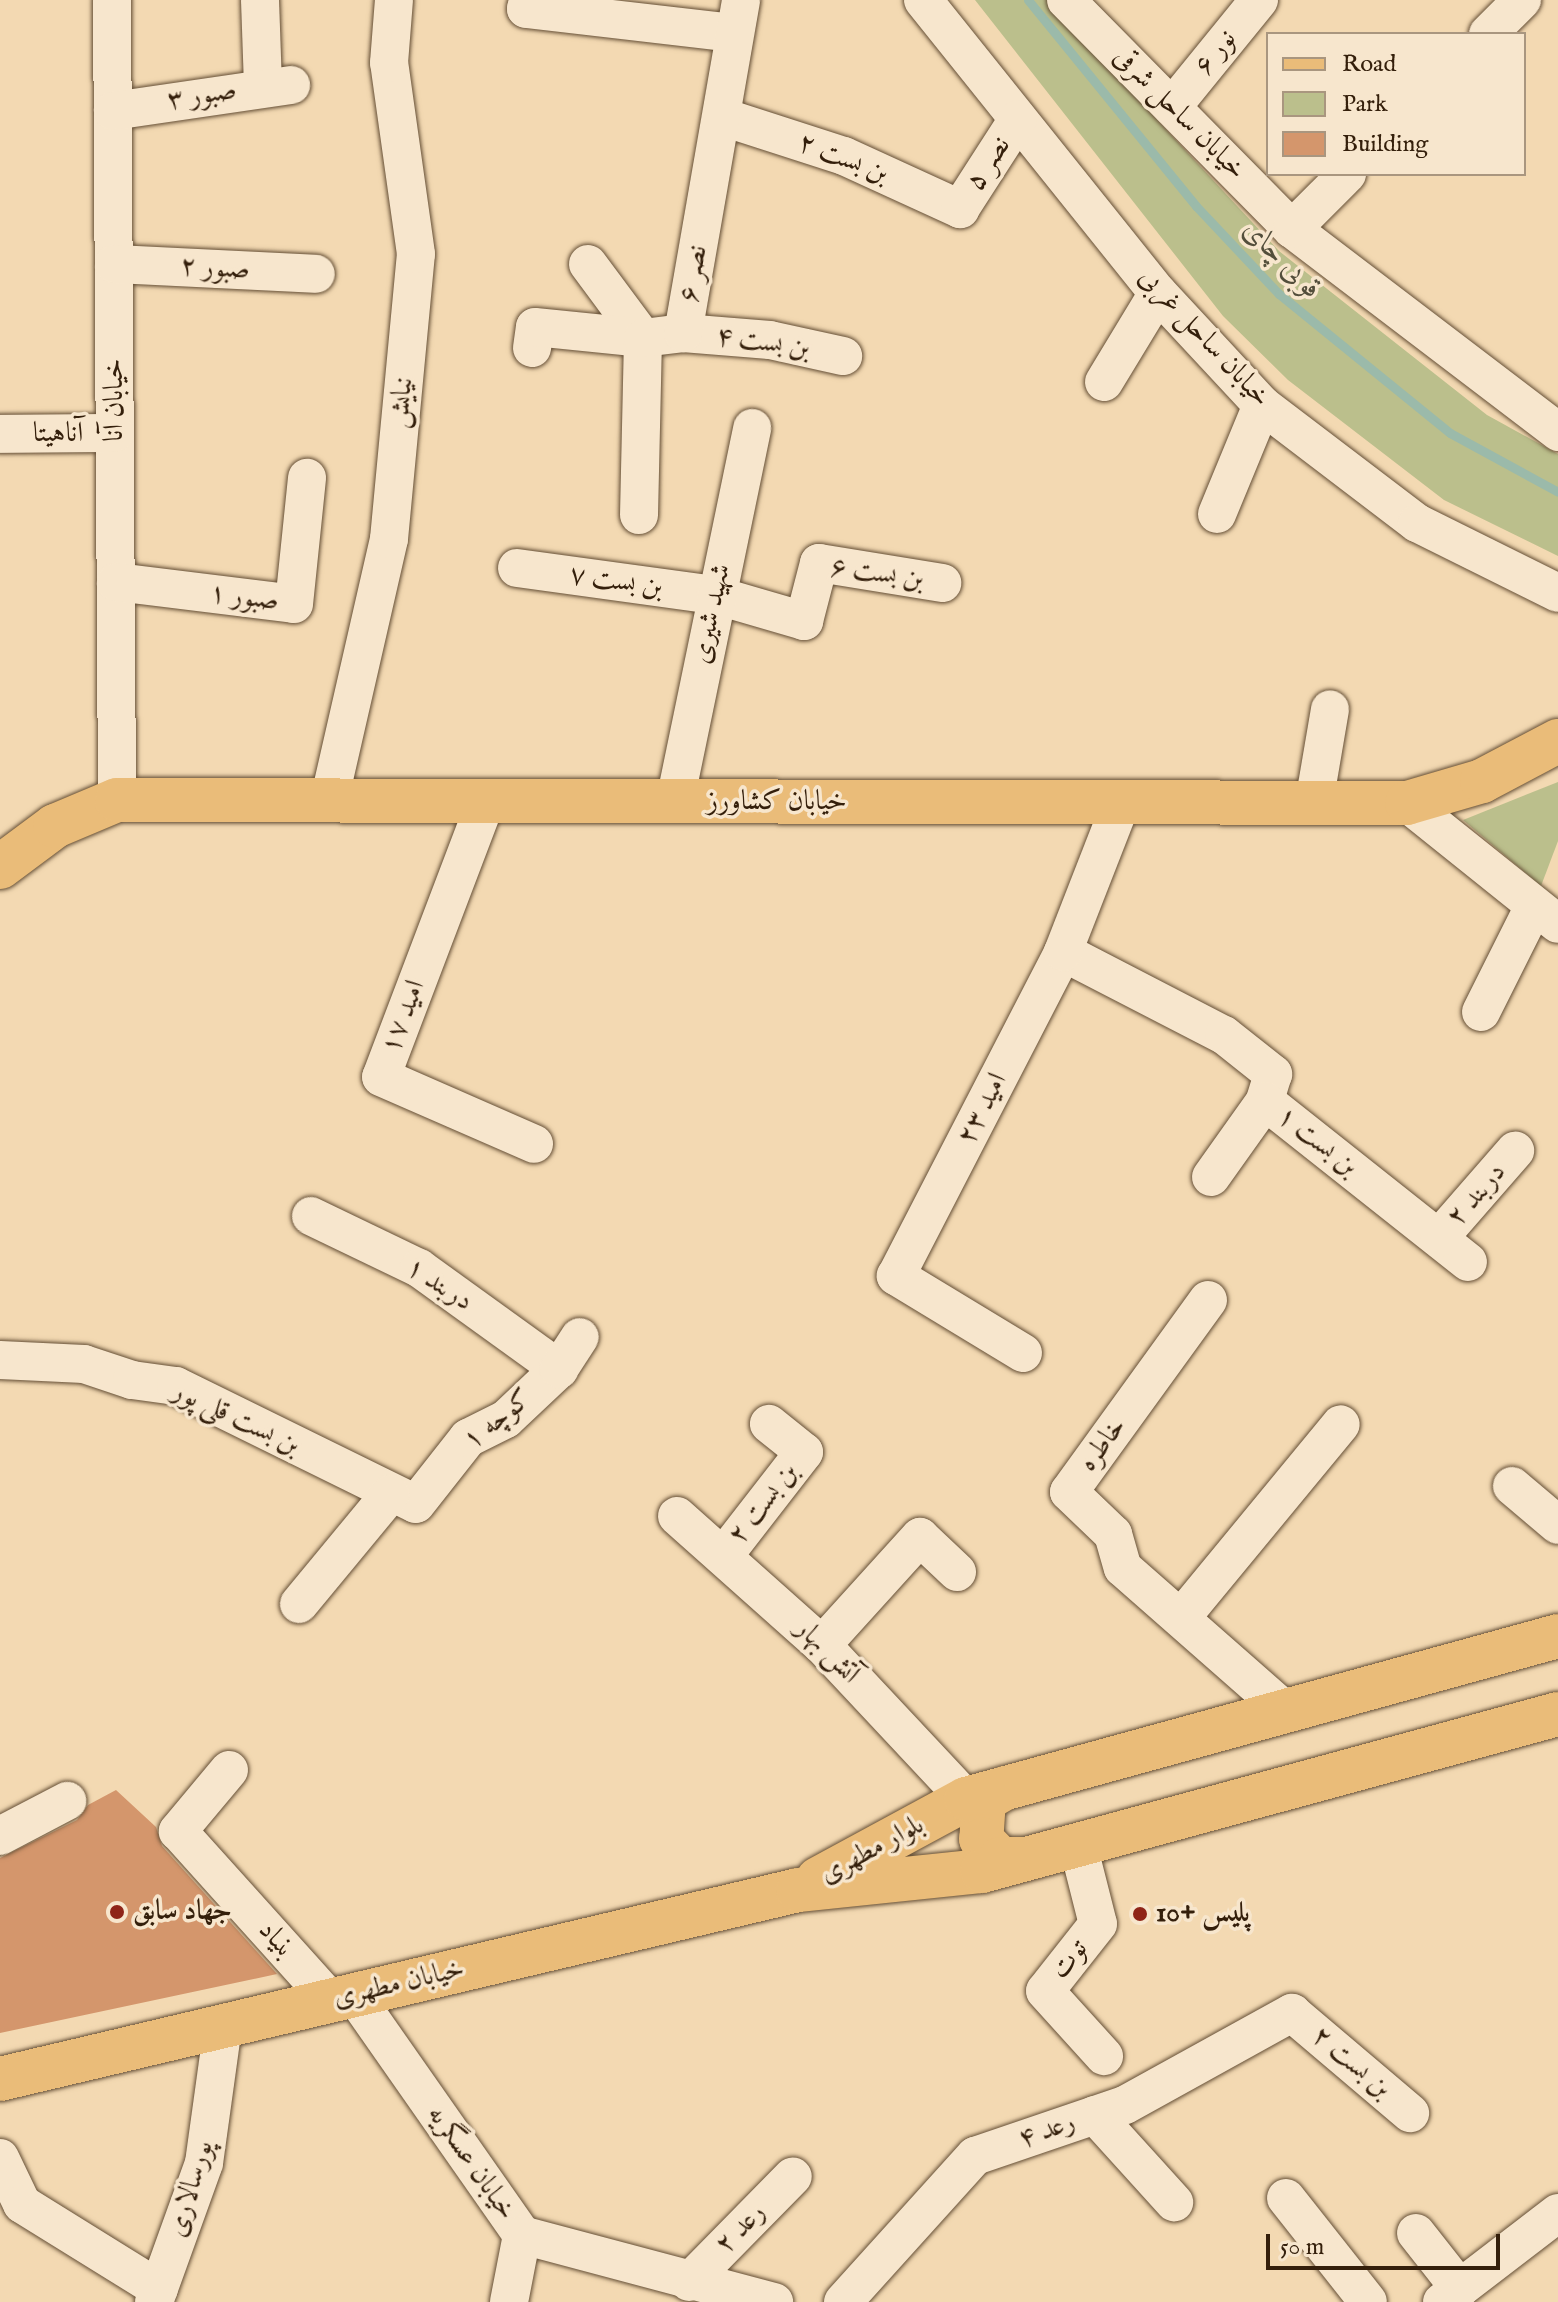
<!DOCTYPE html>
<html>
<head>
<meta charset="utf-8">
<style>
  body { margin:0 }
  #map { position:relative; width:1558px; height:2302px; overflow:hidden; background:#f3d9b2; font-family:"IM FELL English",Amiri,serif }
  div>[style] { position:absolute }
  .green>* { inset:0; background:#bbbf8c }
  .stream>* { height:9px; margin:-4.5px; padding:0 4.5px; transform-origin:4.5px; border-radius:4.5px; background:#9bbaaa }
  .building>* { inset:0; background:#d4966c }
  .roads { filter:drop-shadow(0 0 2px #644e35) drop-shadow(0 0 2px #644e35) }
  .minor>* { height:38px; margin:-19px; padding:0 19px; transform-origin:19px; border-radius:19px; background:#f7e6cd }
  .major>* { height:44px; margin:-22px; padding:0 22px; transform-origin:22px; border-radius:22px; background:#eabc79 }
  .dots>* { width:22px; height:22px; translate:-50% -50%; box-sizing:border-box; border:4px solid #f7e6cd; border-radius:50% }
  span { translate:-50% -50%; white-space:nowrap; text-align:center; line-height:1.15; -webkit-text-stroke:7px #f7e6cd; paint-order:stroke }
  .street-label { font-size:28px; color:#341f0b }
  .poi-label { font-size:28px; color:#341f0b; font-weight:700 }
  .left { translate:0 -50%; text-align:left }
  .water-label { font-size:30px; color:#534e3b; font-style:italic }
  .legend { position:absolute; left:1266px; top:32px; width:260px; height:144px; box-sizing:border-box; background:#f7e6cd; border:2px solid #a9967f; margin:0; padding:10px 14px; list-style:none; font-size:24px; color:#341f0b }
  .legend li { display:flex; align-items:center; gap:16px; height:40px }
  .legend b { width:40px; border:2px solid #a9967f }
  .scale { position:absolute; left:1266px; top:2234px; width:234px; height:36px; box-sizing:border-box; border:4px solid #341f0b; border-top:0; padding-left:10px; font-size:24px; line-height:28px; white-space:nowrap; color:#341f0b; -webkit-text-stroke:6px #f7e6cd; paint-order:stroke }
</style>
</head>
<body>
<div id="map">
  <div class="green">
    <i style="clip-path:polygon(975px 0,1055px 0,1093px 51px,1279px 251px,1487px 415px,1558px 454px,1558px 556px,1444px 500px,1288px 380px,1223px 316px)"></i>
    <i style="clip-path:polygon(1558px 782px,1558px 841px,1541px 886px,1463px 820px)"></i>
  </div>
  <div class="stream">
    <i style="left:1028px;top:0;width:266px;rotate:50.8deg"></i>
    <i style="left:1196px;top:206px;width:121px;rotate:46.7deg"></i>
    <i style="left:1279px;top:294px;width:220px;rotate:39.1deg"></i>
    <i style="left:1450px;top:433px;width:123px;rotate:28.6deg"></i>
  </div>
  <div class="building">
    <i style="clip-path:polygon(116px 1790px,156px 1827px,162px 1846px,277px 1974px,0 2033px,0 1858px,77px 1820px,88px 1805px)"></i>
  </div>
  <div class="roads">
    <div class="minor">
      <i style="left:112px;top:0;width:800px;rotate:89.64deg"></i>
      <i style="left:260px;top:0;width:87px;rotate:88deg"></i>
      <i style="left:528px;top:0;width:9px;rotate:103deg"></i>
      <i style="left:526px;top:9px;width:210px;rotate:6.6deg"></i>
      <i style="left:923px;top:0;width:376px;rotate:51.3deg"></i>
      <i style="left:1158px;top:293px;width:153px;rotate:47.1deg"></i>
      <i style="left:1262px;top:405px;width:195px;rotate:37.3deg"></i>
      <i style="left:1417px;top:523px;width:157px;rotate:26.4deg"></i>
      <i style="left:1066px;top:0;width:322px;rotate:45.4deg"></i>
      <i style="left:1292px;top:229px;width:335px;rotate:37.3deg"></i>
      <i style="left:1488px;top:34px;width:48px;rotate:-45deg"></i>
      <i style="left:1172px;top:107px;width:138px;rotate:-50.9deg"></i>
      <i style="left:113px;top:111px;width:180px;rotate:-8.3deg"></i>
      <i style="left:723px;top:117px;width:127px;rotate:17.9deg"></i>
      <i style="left:844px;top:156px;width:128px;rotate:24.6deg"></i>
      <i style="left:960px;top:209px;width:107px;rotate:-57.2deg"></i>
      <i style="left:1292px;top:229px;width:78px;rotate:-45deg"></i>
      <i style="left:114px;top:264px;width:202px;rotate:2.8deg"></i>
      <i style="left:588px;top:264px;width:92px;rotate:53.4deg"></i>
      <i style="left:683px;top:333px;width:87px;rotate:4.6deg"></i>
      <i style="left:770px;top:340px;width:75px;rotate:12.4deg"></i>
      <i style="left:532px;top:348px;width:21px;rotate:-82deg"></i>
      <i style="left:535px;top:327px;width:109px;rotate:5.8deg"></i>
      <i style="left:1104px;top:382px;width:104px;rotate:-58.8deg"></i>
      <i style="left:0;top:434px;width:115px;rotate:-0.5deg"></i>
      <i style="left:1217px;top:514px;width:118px;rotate:-67.6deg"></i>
      <i style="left:639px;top:515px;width:177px;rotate:-88.7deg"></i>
      <i style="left:643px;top:338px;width:40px;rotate:-7.1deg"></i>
      <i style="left:683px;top:333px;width:338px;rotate:-80.1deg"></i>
      <i style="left:517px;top:568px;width:200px;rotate:7.8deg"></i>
      <i style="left:715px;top:595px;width:93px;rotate:16.3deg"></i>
      <i style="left:804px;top:621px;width:60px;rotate:-75.5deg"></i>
      <i style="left:819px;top:563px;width:125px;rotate:9.2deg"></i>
      <i style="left:116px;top:582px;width:179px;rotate:7deg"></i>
      <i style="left:294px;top:604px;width:127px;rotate:-84.1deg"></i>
      <i style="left:329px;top:801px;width:269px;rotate:-77.1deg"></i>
      <i style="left:389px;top:539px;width:286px;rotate:-84.6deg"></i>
      <i style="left:416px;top:254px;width:193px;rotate:-98deg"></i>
      <i style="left:389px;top:63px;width:63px;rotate:-85.5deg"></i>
      <i style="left:486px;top:801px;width:295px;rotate:110.8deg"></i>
      <i style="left:381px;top:1077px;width:167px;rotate:23.6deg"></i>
      <i style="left:675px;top:801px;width:381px;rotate:-78.3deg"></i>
      <i style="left:1314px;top:803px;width:95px;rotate:-80.3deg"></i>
      <i style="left:1407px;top:803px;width:193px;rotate:38.7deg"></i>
      <i style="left:1063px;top:952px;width:181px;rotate:27.3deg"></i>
      <i style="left:1224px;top:1035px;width:63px;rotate:38.5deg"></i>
      <i style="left:1273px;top:1074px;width:28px;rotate:107deg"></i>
      <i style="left:1265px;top:1101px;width:259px;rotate:38.4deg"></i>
      <i style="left:1481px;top:1012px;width:116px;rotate:-63.4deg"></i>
      <i style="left:1211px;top:1177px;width:93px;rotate:-54.6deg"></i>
      <i style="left:311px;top:1216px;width:120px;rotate:25.7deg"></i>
      <i style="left:419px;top:1268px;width:173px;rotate:35.8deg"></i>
      <i style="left:1439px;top:1238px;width:116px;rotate:-48.9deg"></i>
      <i style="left:1208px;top:1300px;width:237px;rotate:125.9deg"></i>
      <i style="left:1069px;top:1492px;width:61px;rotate:43.7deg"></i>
      <i style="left:1113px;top:1534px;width:35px;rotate:74deg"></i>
      <i style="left:1123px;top:1568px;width:217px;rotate:41.3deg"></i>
      <i style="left:1023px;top:1353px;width:149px;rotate:-148.8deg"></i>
      <i style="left:896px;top:1276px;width:365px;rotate:-62.7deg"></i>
      <i style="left:1063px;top:952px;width:160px;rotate:-68.7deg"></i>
      <i style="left:0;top:1360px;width:84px;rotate:2.7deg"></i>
      <i style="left:84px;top:1364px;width:51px;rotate:18.4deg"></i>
      <i style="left:132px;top:1380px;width:44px;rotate:7.8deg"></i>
      <i style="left:176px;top:1386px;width:267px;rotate:26.2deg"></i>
      <i style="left:416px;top:1504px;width:84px;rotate:-51.8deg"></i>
      <i style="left:468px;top:1438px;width:42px;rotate:-26.6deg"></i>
      <i style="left:506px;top:1419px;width:73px;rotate:-43.3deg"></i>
      <i style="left:559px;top:1369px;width:38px;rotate:-57deg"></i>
      <i style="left:1512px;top:1486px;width:60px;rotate:40.3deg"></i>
      <i style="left:677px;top:1516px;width:194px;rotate:41.7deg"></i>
      <i style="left:822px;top:1645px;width:211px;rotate:46.9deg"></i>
      <i style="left:725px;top:1554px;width:129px;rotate:-52.2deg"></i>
      <i style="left:804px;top:1452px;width:45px;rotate:-141.3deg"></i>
      <i style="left:299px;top:1604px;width:143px;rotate:-50.4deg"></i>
      <i style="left:1181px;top:1618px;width:251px;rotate:-50.5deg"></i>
      <i style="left:822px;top:1645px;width:146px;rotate:-47.8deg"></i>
      <i style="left:920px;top:1537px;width:51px;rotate:43.4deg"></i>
      <i style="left:229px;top:1770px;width:80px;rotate:129.9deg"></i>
      <i style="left:178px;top:1831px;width:227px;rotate:48deg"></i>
      <i style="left:0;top:1836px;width:76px;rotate:-27.6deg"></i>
      <i style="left:1078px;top:1845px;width:81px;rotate:75.8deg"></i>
      <i style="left:1098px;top:1924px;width:85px;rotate:128.3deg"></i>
      <i style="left:1045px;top:1991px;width:88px;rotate:47.8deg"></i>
      <i style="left:354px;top:1995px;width:293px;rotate:55deg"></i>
      <i style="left:522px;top:2235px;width:261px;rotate:14.9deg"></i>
      <i style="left:1095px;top:2115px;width:118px;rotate:47.8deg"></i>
      <i style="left:0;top:2158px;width:51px;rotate:64.4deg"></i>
      <i style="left:22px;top:2204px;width:161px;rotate:31.8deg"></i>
      <i style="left:1286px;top:2198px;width:132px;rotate:51.7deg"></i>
      <i style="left:1416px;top:2233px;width:71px;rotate:51.8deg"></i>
      <i style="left:689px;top:2282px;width:148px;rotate:-45.5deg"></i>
      <i style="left:154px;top:2302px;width:148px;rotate:-70.2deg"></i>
      <i style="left:204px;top:2163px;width:138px;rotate:-82.1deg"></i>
      <i style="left:509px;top:2302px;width:68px;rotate:-79deg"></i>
      <i style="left:843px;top:2302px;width:197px;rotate:-47.9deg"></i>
      <i style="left:975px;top:2156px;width:158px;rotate:-18.8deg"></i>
      <i style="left:1125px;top:2105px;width:191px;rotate:-28.9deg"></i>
      <i style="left:1292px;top:2013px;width:155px;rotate:40.3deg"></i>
      <i style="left:1442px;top:2302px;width:146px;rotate:-37.5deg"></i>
    </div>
    <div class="major">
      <i style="left:0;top:867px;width:69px;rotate:-36.7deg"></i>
      <i style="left:55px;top:826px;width:67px;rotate:-22.8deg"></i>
      <i style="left:117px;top:800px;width:1290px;rotate:0.13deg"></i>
      <i style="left:1407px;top:803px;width:78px;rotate:-16.3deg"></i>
      <i style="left:1482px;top:781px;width:86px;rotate:-27.8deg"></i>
      <i style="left:1005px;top:1788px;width:24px;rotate:150deg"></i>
      <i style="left:984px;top:1800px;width:39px;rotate:94deg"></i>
      <i style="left:981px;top:1839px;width:28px;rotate:46deg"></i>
      <i style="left:1000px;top:1859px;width:25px"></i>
      <i style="left:818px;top:1879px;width:168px;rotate:-28.4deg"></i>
      <i style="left:966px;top:1799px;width:614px;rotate:-15.39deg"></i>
      <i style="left:0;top:2079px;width:820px;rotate:-13.32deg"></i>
      <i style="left:798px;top:1890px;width:185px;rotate:-5.9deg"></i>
      <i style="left:982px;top:1871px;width:597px;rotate:-15.25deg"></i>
    </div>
  </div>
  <div class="dots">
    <i style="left:117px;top:1912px;background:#8f2418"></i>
    <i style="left:1140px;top:1914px;background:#8f2418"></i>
  </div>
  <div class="street-label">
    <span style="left:1216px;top:53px;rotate:-51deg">نور ۶</span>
    <span style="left:202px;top:96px;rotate:-9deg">صبور ۳</span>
    <span style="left:1179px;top:114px;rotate:45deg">خیابان ساحل شرقی</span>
    <span style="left:843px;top:159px;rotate:21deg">بن بست ۲</span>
    <span style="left:989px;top:164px;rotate:-57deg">نصر ۵</span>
    <span style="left:215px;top:269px;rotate:3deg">صبور ۲</span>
    <span style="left:694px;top:274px;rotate:-80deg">نصر ۶</span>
    <span style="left:1204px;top:338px;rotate:47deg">خیابان ساحل غربی</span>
    <span style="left:763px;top:343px;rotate:8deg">بن بست ۴</span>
    <span style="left:115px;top:400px;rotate:-90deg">خیابان آنا</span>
    <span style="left:402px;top:403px;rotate:-85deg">نیایش</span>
    <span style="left:58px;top:434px">آناهیتا</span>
    <span style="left:877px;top:574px;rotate:8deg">بن بست ۶</span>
    <span style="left:616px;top:582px;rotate:8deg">بن بست ۷</span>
    <span style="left:244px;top:598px;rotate:7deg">صبور ۱</span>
    <span style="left:712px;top:614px;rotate:-78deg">شهید شیری</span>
    <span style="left:777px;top:802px">خیابان کشاورز</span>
    <span style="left:404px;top:1017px;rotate:-69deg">امید ۱۷</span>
    <span style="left:983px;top:1109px;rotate:-63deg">امید ۲۳</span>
    <span style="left:1317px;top:1142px;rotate:38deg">بن بست ۱</span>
    <span style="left:1477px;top:1195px;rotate:-49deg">دربند ۲</span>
    <span style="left:439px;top:1285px;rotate:33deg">دربند ۱</span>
    <span style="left:236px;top:1419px;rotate:25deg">بن بست قلی پور</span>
    <span style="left:498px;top:1420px;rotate:-38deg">کوچه ۱</span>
    <span style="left:1103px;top:1445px;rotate:-54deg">خاطره</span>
    <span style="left:764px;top:1504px;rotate:-52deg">بن بست ۲</span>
    <span style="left:827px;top:1652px;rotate:45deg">آتش بهار</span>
    <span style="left:872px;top:1850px;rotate:-28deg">بلوار مطهری</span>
    <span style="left:276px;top:1940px;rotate:48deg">بنیاد</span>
    <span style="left:1070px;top:1960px;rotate:-52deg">توت</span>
    <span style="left:399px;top:1984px;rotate:-13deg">خیابان مطهری</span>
    <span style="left:1351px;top:2063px;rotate:40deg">بن بست ۲</span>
    <span style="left:1047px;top:2131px;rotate:-19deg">رعد ۴</span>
    <span style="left:471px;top:2163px;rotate:55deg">خیابان عسگریه</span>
    <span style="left:191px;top:2189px;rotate:-73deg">پورسالاری</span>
    <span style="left:741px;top:2229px;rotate:-46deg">رعد ۲</span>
  </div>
  <div class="poi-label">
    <span class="left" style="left:133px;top:1912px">جهاد سابق</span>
    <span class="left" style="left:1156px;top:1914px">پلیس +10</span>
  </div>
  <div class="water-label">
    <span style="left:1282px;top:260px;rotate:45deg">قوبی چای</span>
  </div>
  <ul class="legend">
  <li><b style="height:10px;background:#eabc79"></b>Road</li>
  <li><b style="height:22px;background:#bbbf8c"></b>Park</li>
  <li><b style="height:22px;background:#d4966c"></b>Building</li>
  </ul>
  <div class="scale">50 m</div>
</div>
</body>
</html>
